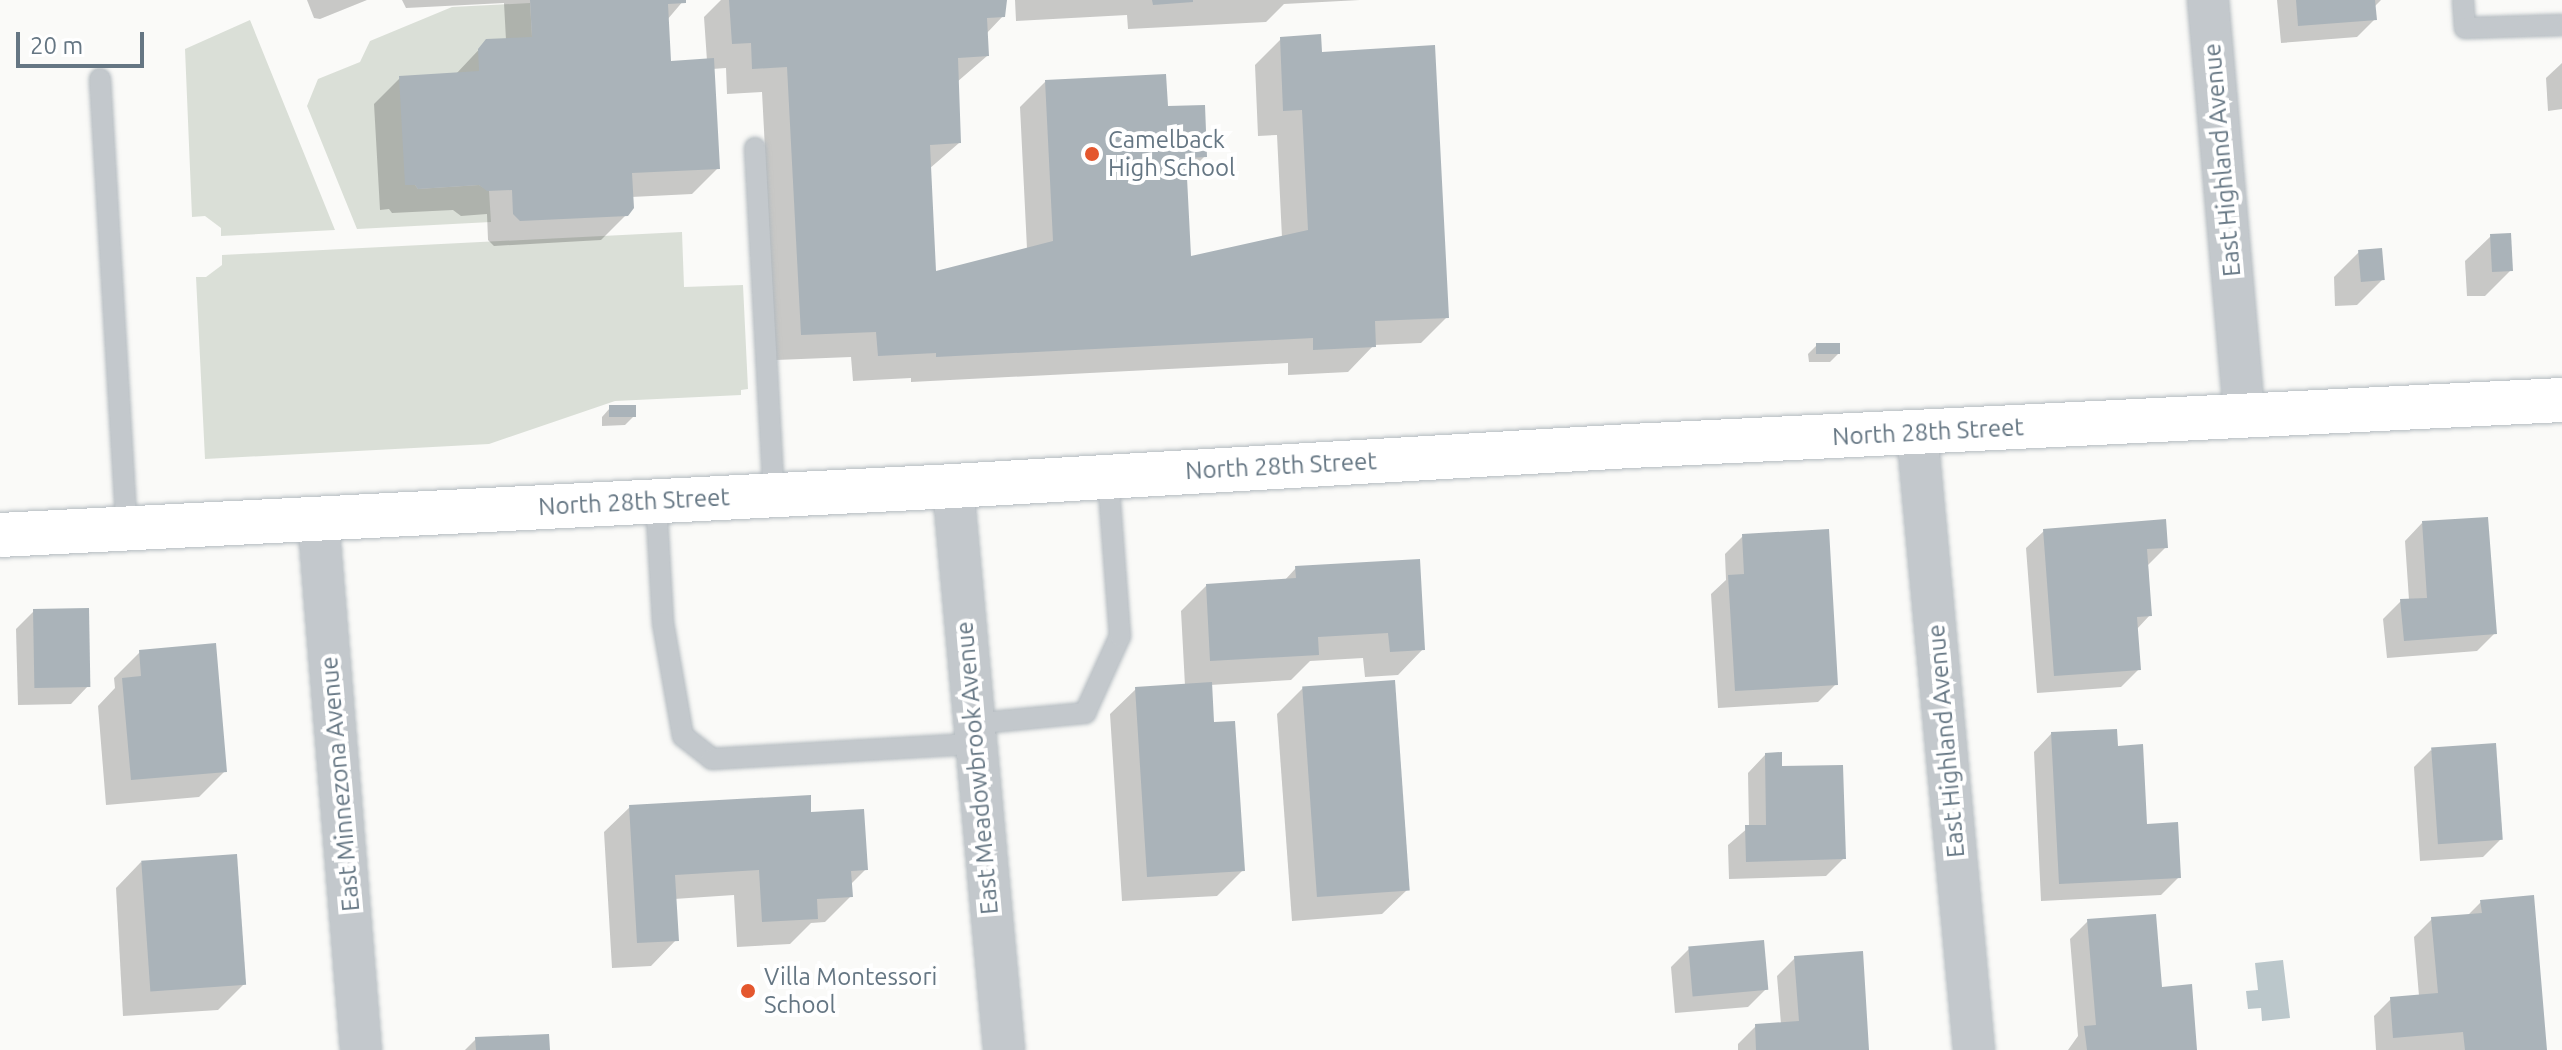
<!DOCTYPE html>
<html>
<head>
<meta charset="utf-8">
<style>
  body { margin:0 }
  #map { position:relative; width:2562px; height:1050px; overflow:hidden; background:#fafaf8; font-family:Ubuntu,sans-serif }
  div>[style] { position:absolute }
  .green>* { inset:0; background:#dadfd7 }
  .water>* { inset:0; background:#bbc7cb }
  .shadow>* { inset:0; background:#0003 }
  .building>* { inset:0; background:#aab3b9; transform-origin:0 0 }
  .roads { filter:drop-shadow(0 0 2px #b3babf) drop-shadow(0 0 2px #b3babf) }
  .lane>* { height:20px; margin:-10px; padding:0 10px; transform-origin:10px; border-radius:10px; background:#c3c8cc }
  .street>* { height:40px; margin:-20px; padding:0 20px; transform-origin:20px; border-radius:20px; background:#c3c8cc }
  .secondary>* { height:44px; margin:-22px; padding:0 22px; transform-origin:22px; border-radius:22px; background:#fff }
  .dots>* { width:22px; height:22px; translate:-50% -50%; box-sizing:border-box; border:4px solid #fff; border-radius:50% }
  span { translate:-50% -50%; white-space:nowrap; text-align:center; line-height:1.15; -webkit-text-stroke:8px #fff; paint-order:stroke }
  .poi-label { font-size:24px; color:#657683 }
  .left { translate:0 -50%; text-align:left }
  .street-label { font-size:24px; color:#657683 }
  .scale { position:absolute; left:16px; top:32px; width:128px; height:36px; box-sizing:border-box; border:4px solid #657683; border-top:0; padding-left:10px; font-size:24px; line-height:28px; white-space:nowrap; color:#657683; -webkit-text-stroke:6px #fff; paint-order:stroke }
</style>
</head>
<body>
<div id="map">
  <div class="green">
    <i style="clip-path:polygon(530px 3px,532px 37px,479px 71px,415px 185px,418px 189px,479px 185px,489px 191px,491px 222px,357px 229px,307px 106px,318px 79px,360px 62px,370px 41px,452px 7px)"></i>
    <i style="clip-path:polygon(250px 20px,335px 230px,221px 236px,221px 228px,205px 216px,192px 217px,185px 49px)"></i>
    <i style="clip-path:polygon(682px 232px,684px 287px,743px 285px,748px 389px,741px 390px,741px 395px,615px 401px,489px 444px,205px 459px,196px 277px,206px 277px,222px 265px,222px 255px)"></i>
  </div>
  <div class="water">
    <i style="clip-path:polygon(2283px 960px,2290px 1018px,2262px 1021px,2261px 1008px,2248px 1009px,2246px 991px,2258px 990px,2255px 963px)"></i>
  </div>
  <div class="shadow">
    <i style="clip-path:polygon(307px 0,367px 0,320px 19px,314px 18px)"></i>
    <i style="clip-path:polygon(402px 0,684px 0,667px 20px,669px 63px,707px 61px,704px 17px,721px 0,1005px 0,1003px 16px,986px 34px,987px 56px,957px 82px,959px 143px,929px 169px,934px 273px,1027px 249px,1020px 107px,1045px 82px,1166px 109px,1205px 156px,1185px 176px,1189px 259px,1282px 238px,1277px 135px,1258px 136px,1255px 65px,1281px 39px,1320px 54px,1447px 317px,1421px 343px,1374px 345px,1348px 372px,1288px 375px,1288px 363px,911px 382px,911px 378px,853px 381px,851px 357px,776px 360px,762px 92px,727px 94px,726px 68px,712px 69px,718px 168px,692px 194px,631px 197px,627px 214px,601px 240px,494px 246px,488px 240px,487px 214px,461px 216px,453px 210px,392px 213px,389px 209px,380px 210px,374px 104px,400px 78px,455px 75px,487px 41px,506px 40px,504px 3px,406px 8px)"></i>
    <i style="clip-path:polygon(1015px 0,1360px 0,1284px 4px,1266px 22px,1128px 29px,1127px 15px,1016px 21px)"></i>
    <i style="clip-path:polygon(2277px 0,2381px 0,2374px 7px,2375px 19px,2357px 37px,2281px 43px)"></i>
    <i style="clip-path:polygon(2562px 63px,2562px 109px,2548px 111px,2546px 78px)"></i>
    <i style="clip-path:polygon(2491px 236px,2511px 270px,2485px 296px,2467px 296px,2465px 261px)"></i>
    <i style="clip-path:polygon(2359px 252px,2383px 279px,2357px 305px,2335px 306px,2334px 277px)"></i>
    <i style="clip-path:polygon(1817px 345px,1839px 353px,1830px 362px,1809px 362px,1808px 354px)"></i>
    <i style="clip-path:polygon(610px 408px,634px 416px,625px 425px,602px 426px,602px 417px)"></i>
    <i style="clip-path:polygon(2422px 523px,2495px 633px,2477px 651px,2387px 658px,2383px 619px,2401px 601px,2409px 600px,2405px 541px)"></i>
    <i style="clip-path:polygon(2044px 531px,2166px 547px,2148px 565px,2150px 615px,2136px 630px,2139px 669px,2121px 687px,2037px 693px,2026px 548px)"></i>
    <i style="clip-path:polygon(1743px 536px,1836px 684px,1818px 702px,1718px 708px,1711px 594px,1726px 580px,1725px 554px)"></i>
    <i style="clip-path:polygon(1296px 568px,1423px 649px,1398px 675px,1365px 677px,1363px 658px,1310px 661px,1291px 680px,1210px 685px,1212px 724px,1243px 870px,1217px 896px,1122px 901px,1110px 714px,1136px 689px,1185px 686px,1181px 611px,1206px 586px,1284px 581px)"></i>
    <i style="clip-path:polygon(34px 611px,88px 686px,71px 704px,18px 705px,16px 629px)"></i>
    <i style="clip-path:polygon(140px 652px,225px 771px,199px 797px,106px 805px,98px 706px,115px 688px,114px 678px)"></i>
    <i style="clip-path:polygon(1303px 688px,1408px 889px,1382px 914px,1292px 921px,1277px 714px)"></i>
    <i style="clip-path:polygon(2051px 734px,2116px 748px,2146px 826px,2179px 877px,2161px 895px,2041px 901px,2034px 752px)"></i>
    <i style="clip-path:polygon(2431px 750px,2501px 839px,2483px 857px,2420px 861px,2414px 767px)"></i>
    <i style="clip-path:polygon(1765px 755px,1780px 768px,1844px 858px,1826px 876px,1729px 879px,1728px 845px,1749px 827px,1748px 773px)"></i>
    <i style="clip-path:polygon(630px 807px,810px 814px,866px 869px,850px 885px,851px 896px,825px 922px,811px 923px,790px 944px,737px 947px,734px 895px,674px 899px,676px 940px,651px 966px,612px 968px,604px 832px)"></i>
    <i style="clip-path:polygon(141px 862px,244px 984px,218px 1010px,123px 1016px,116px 888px)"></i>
    <i style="clip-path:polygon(2481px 902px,2545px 1050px,2376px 1050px,2374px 1016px,2391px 999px,2419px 996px,2414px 937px,2432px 919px,2467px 916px)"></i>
    <i style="clip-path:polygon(2088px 921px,2161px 989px,2195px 1050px,2068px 1050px,2078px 1036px,2070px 939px)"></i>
    <i style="clip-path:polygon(1689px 949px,1766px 989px,1748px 1007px,1675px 1013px,1671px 967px)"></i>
    <i style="clip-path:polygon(1795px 958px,1867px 1050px,1738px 1050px,1738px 1044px,1756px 1026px,1781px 1024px,1777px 976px)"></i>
    <i style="clip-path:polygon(476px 1039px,548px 1050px,465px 1050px)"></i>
  </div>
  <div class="building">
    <i style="clip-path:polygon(530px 0,686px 0,686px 3px,668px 4px,671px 61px,714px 58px,720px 169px,632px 173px,634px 208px,628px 216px,520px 221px,513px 214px,512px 190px,487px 191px,479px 185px,418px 189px,415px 185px,405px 185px,399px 76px,479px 71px,478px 49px,486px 39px,532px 37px)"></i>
    <i style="clip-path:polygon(729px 0,1007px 0,1005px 17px,987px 18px,989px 56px,958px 58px,961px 143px,930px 145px,936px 271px,1053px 241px,1045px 80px,1166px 74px,1168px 106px,1205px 105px,1207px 157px,1186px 158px,1191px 256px,1308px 230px,1302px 110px,1283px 111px,1280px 37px,1321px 34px,1322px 52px,1435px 45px,1449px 318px,1375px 321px,1376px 347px,1313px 350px,1313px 338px,936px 357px,936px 353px,878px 356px,876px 332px,801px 335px,787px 67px,752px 69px,751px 43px,732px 44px)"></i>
    <i style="clip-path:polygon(1152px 0,1193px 0,1193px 2px,1153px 5px)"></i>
    <i style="clip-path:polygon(2296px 0,2375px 0,2377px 20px,2298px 26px)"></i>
    <i style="left:2511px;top:233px;width:38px;height:21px;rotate:87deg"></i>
    <i style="left:2382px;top:248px;width:32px;height:24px;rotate:85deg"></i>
    <i style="left:1816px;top:343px;width:24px;height:11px"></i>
    <i style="left:636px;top:405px;width:12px;height:27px;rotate:90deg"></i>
    <i style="clip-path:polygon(2488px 517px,2497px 634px,2404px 641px,2400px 599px,2427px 598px,2422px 521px)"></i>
    <i style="clip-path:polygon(2166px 519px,2168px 548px,2147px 549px,2152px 616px,2137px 617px,2141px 670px,2054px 676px,2043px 529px)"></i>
    <i style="clip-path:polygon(1829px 529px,1838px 685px,1735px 691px,1728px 575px,1744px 574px,1742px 534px)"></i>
    <i style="clip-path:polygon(1420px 559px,1425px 650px,1390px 652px,1388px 633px,1318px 637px,1319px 655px,1210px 661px,1206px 584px,1296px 578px,1295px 566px)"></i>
    <i style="left:89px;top:608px;width:79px;height:56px;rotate:89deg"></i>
    <i style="clip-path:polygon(216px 643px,227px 772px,131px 780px,122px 678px,141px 676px,139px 650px)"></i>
    <i style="left:1395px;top:680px;width:211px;height:93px;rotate:86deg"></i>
    <i style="clip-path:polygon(1212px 682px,1214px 722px,1235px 721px,1245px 871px,1147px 877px,1135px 687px)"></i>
    <i style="clip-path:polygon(2117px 729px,2118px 746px,2143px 744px,2147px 824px,2178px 822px,2181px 878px,2059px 884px,2051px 732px)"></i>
    <i style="left:2496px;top:743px;width:97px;height:65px;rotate:86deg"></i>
    <i style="clip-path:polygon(1782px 752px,1782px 766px,1843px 765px,1846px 859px,1746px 862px,1745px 825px,1766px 825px,1765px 753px)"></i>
    <i style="clip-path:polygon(811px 795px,811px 812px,864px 809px,868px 870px,851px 871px,853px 897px,817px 899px,818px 919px,762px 922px,759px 870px,675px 875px,679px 941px,637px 943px,629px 805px)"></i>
    <i style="left:237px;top:854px;width:131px;height:96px;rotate:86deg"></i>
    <i style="clip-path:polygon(2534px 895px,2547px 1050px,2465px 1050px,2463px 1032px,2393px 1038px,2390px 997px,2438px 993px,2431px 917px,2482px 913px,2480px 900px)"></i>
    <i style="clip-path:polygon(2156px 914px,2162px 987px,2192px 984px,2197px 1050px,2087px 1050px,2084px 1026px,2096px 1025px,2087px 919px)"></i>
    <i style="left:1764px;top:940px;width:50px;height:76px;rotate:85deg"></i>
    <i style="clip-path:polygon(1863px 951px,1869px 1050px,1756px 1050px,1755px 1024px,1799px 1021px,1794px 956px)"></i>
    <i style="clip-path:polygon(549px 1034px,550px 1050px,476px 1050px,475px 1037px)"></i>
  </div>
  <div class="roads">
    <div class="lane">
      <i style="left:2463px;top:0;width:28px;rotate:86deg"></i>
      <i style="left:2465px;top:28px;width:97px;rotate:-1.8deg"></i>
      <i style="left:100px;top:79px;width:451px;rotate:86.6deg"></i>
      <i style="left:755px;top:148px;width:348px;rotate:86.9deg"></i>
      <i style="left:656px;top:501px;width:122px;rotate:86.7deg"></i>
      <i style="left:663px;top:623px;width:115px;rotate:80deg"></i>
      <i style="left:683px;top:736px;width:37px;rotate:38deg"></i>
      <i style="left:712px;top:759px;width:262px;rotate:-3.3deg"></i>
      <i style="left:972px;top:724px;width:114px;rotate:-5.6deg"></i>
      <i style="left:1085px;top:713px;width:85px;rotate:-65.6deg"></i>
      <i style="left:1120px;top:636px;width:161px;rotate:-94.3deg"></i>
    </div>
    <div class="street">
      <i style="left:2208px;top:0;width:417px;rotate:85deg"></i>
      <i style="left:1917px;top:432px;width:621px;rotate:84.73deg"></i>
      <i style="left:953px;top:486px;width:566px;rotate:84.83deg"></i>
      <i style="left:318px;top:517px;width:535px;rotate:85.39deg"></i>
    </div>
    <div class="secondary">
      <i style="left:0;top:535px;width:954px;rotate:-2.94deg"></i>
      <i style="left:953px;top:486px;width:679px;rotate:-3.38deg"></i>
      <i style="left:1631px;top:446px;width:932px;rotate:-2.83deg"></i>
    </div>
  </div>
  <div class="dots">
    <i style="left:1092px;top:154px;background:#e4572e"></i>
    <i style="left:748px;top:991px;background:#e4572e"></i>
  </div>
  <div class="poi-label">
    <span class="left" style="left:1108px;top:154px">Camelback<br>High School</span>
    <span class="left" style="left:764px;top:991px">Villa Montessori<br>School</span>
  </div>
  <div class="street-label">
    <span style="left:2222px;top:160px;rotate:-95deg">East Highland Avenue</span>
    <span style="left:1928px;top:432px;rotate:-3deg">North 28th Street</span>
    <span style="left:1281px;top:466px;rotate:-3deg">North 28th Street</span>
    <span style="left:634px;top:502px;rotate:-3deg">North 28th Street</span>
    <span style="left:1946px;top:741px;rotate:-95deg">East Highland Avenue</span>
    <span style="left:977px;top:768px;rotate:-95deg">East Meadowbrook Avenue</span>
    <span style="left:340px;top:784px;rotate:-95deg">East Minnezona Avenue</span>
  </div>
  <div class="scale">20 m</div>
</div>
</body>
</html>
